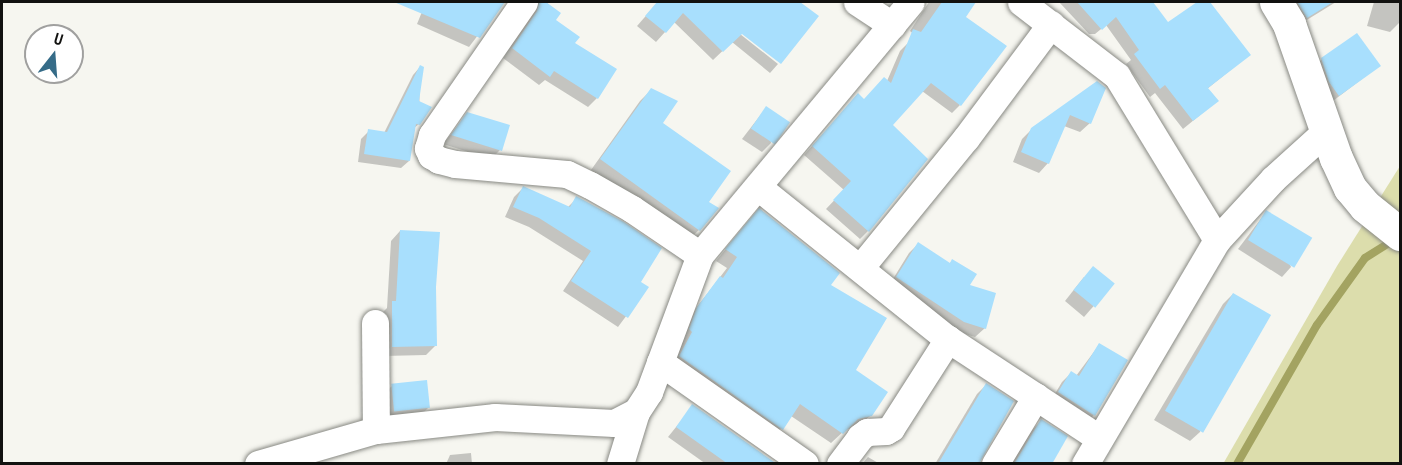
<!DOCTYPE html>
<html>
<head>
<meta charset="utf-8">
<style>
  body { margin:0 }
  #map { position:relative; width:1402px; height:465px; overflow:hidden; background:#f6f6f0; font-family:"PT Sans Narrow",sans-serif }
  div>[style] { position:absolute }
  .green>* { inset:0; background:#dcddac }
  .shadow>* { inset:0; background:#0003 }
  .stream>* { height:8px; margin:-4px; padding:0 4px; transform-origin:4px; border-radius:4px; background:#a3a361 }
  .building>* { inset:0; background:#a8dffd; transform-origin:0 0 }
  .roads { filter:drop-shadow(0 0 2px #888983) drop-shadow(0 0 2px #888983) }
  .minor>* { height:27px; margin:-13.5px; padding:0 13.5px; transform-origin:13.5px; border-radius:13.5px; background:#fff }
  .tertiary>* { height:33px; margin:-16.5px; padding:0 16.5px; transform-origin:16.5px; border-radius:16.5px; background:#fff }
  span { translate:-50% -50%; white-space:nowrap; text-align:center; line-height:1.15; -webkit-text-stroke:4.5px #fff; paint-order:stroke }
  .frame { position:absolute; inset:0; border:3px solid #121210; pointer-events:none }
  .north { position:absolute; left:24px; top:24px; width:60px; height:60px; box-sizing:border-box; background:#fff; border:2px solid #a0a09f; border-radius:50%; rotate:17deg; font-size:16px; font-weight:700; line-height:24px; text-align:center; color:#121210 }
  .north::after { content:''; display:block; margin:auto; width:21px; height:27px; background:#366c88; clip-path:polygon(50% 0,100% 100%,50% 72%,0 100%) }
</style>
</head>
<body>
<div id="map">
  <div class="green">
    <i style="clip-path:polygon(1400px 166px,1400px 463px,1223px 464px,1337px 266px)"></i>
  </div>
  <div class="shadow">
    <i style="clip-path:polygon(426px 2px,503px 2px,469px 47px,417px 24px)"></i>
    <i style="clip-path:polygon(526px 2px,547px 2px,554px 20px,597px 98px,588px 107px,545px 80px,539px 85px,503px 58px,531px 14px)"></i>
    <i style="clip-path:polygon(658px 2px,797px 2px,817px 17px,737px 28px,735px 30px,778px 64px,770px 73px,732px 42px,713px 60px,674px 22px,656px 42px,637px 26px)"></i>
    <i style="clip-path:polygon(929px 2px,952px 2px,920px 39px,910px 31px)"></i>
    <i style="clip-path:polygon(1059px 2px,1151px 2px,1168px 24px,1199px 2px,1209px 2px,1249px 55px,1207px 89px,1217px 101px,1183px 129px,1155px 93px,1150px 97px,1126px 64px,1131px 60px,1106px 25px,1095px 34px,1089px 34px)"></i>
    <i style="clip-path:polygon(1287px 2px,1336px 2px,1297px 26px)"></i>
    <i style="clip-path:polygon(1374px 2px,1400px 2px,1399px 23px,1390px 32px,1367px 26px)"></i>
    <i style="clip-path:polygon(908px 43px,960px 105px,952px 113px,922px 91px,891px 125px,868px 231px,860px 239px,826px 209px,844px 190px,804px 155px,850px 104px,864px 100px,887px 81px,900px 51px)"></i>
    <i style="clip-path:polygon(1322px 59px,1379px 66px,1329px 104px,1312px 69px)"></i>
    <i style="clip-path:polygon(420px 67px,419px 124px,413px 129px,409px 161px,401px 168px,358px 162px,361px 139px,369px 131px,384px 133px,413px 75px)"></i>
    <i style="clip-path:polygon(1097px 83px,1090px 123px,1080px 132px,1064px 126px,1048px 163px,1039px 173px,1013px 162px,1022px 139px,1032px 129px)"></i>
    <i style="clip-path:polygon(651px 90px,661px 123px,707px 202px,699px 230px,688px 240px,591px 170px,640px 101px)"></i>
    <i style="clip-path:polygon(766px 108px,771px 143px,762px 152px,742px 139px)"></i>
    <i style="clip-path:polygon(468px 113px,500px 150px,491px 159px,443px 144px)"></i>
    <i style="clip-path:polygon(523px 188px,568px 207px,577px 198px,639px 283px,647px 288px,618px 327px,563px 291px,583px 261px,529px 227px,505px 217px,514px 197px)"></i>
    <i style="clip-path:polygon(1266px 212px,1291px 267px,1282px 277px,1238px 249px)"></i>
    <i style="clip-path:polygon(749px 221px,829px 285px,854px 370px,871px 415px,859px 426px,845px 430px,831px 443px,791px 416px,772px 439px,669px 367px,682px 343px,679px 341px,687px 320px,727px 268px,716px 261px)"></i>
    <i style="clip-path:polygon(400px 231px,435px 287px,435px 346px,426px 355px,384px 356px,383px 312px,387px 308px,391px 241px)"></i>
    <i style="clip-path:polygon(918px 244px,949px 264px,952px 261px,968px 286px,985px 328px,975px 337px,955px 331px,888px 287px,909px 253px)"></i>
    <i style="clip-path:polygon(1084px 277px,1113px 284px,1084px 317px,1065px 301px)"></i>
    <i style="clip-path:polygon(1233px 294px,1200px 432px,1190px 441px,1154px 420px,1223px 304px)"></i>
    <i style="clip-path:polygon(1099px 345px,1126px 361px,1094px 415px,1084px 425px,1050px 402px,1062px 382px,1071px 373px,1076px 376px)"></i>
    <i style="clip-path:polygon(986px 385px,978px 464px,935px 464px,977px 394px)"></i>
    <i style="clip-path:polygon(392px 386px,428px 408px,419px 417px,383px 421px,382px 395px)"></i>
    <i style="clip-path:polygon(693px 406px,774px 464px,706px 464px,668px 437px)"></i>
    <i style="clip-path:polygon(1041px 421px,1050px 464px,1010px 464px,1032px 430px)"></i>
    <i style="clip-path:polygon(471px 453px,472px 464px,446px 464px,450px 455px)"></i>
    <i style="clip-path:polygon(868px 457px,880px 464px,862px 464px)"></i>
  </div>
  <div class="stream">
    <i style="left:1237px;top:464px;width:160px;rotate:-60.1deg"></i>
    <i style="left:1317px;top:325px;width:82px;rotate:-54.4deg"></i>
    <i style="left:1365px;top:258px;width:36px;rotate:-32deg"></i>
  </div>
  <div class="building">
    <i style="clip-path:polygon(394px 2px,505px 2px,480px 38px)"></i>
    <i style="clip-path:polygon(539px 2px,546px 2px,561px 13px,556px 20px,580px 37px,575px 43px,617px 69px,598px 99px,554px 71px,550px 77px,512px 48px,537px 11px)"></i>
    <i style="clip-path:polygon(657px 2px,800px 2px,819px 16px,781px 64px,742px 34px,723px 52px,683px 13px,666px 33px,645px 16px)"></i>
    <i style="clip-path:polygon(942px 2px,976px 2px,966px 17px,1007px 46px,961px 106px,931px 83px,893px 125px,928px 159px,869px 232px,833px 200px,851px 181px,812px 146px,858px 93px,864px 99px,884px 77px,891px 83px,913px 29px,921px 32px)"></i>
    <i style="clip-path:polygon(1077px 2px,1153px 2px,1168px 22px,1197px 2px,1210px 2px,1251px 55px,1208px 88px,1219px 101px,1193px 121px,1165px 85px,1160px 89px,1134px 54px,1139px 50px,1116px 17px,1102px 30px)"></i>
    <i style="clip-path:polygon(1297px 2px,1333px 2px,1307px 18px)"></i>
    <i style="clip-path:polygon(1357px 33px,1381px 66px,1339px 96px,1329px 82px,1321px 58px)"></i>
    <i style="clip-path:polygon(420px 65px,424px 67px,419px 101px,432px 107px,420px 125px,416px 124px,410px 161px,364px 154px,368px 129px,387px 132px)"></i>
    <i style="clip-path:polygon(1097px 81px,1106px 88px,1091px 124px,1070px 115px,1049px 164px,1021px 152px,1031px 128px)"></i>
    <i style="clip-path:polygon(651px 88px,678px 101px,663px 123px,731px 171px,709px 202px,719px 208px,700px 231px,600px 159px)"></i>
    <i style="left:766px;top:106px;width:29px;height:27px;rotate:34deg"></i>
    <i style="clip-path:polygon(467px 112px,510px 125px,502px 151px,451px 135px)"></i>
    <i style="clip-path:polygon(523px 186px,570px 207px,576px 196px,624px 222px,662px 248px,641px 282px,649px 287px,628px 318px,571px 281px,591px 251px,539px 218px,513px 207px)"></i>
    <i style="clip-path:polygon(759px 208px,840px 273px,831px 285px,887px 318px,856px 370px,888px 392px,872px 416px,858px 419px,843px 434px,800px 404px,783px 430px,679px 356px,692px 332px,689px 329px,697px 307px,720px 276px,723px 278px,737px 257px,725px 249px)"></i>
    <i style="left:1266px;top:210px;width:54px;height:35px;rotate:31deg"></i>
    <i style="clip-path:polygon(400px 230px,440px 232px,436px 287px,437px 346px,392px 347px,392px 301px,396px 301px)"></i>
    <i style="clip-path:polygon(918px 242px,950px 263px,952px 259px,977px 274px,970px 285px,996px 293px,986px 329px,964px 322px,896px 277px)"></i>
    <i style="left:1093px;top:266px;width:28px;height:31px;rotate:39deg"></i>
    <i style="left:1233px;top:293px;width:44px;height:136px;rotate:30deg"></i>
    <i style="clip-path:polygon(1099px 343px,1128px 360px,1095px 416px,1058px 392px,1071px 371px,1079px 376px)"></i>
    <i style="left:427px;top:380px;width:28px;height:36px;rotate:84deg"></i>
    <i style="clip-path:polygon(986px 383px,1014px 401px,979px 464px,938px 464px)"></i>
    <i style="clip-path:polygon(692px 404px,777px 464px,728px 464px,676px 427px)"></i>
    <i style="clip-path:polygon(1041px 419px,1068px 436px,1052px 464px,1014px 464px)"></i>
  </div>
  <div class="roads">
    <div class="minor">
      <i style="left:524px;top:2px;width:162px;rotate:124.7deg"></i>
      <i style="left:432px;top:135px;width:14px;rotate:107deg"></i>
      <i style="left:428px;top:148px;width:8px;rotate:67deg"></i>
      <i style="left:431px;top:155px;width:9px;rotate:32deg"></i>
      <i style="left:439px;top:160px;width:16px;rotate:14deg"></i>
      <i style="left:455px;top:164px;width:112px;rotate:5.1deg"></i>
      <i style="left:567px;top:174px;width:25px;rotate:26deg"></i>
      <i style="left:590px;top:185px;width:48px;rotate:29.7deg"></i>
      <i style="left:632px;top:209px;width:82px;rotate:34.1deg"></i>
      <i style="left:857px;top:2px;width:42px;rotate:33.3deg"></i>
      <i style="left:1021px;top:2px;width:121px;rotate:37.6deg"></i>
      <i style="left:1117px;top:76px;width:192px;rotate:58.6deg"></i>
      <i style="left:758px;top:187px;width:243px;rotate:38.7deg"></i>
      <i style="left:948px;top:339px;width:181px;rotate:33.3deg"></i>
      <i style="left:860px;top:268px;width:168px;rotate:-50.8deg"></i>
      <i style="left:966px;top:138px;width:142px;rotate:-53.3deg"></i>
      <i style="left:375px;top:323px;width:107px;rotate:89.5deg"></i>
      <i style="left:660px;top:362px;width:177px;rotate:35.1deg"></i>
      <i style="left:258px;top:464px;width:123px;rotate:-16.1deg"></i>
      <i style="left:376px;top:430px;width:120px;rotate:-6.2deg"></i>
      <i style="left:495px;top:417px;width:119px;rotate:2.9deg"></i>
      <i style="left:614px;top:423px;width:25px;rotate:-27deg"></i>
      <i style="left:636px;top:412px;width:24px;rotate:-57deg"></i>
      <i style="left:649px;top:392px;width:146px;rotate:-69.6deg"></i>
      <i style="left:700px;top:255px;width:329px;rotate:-50.2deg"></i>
      <i style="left:620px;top:464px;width:54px;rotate:-72.9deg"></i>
      <i style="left:840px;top:464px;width:34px;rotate:-53deg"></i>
      <i style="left:860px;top:437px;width:9px;rotate:-36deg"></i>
      <i style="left:867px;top:432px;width:19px;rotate:-3deg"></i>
      <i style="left:886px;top:431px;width:6px;rotate:-31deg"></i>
      <i style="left:891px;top:428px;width:106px;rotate:-57.4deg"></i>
      <i style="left:995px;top:464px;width:79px;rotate:-58.9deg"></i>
      <i style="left:1085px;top:464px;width:260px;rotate:-59.5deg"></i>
      <i style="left:1217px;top:240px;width:83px;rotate:-47.4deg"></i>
      <i style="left:1273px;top:179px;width:72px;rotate:-42.2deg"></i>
    </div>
    <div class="tertiary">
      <i style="left:1276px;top:2px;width:26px;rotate:59deg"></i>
      <i style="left:1289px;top:24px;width:142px;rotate:70.7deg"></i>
      <i style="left:1336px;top:158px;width:33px;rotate:65deg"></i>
      <i style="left:1350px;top:188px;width:23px;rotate:50deg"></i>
      <i style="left:1365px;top:206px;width:45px;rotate:38.7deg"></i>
    </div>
  </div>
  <div class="frame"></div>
  <div class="north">U</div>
</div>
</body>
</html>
